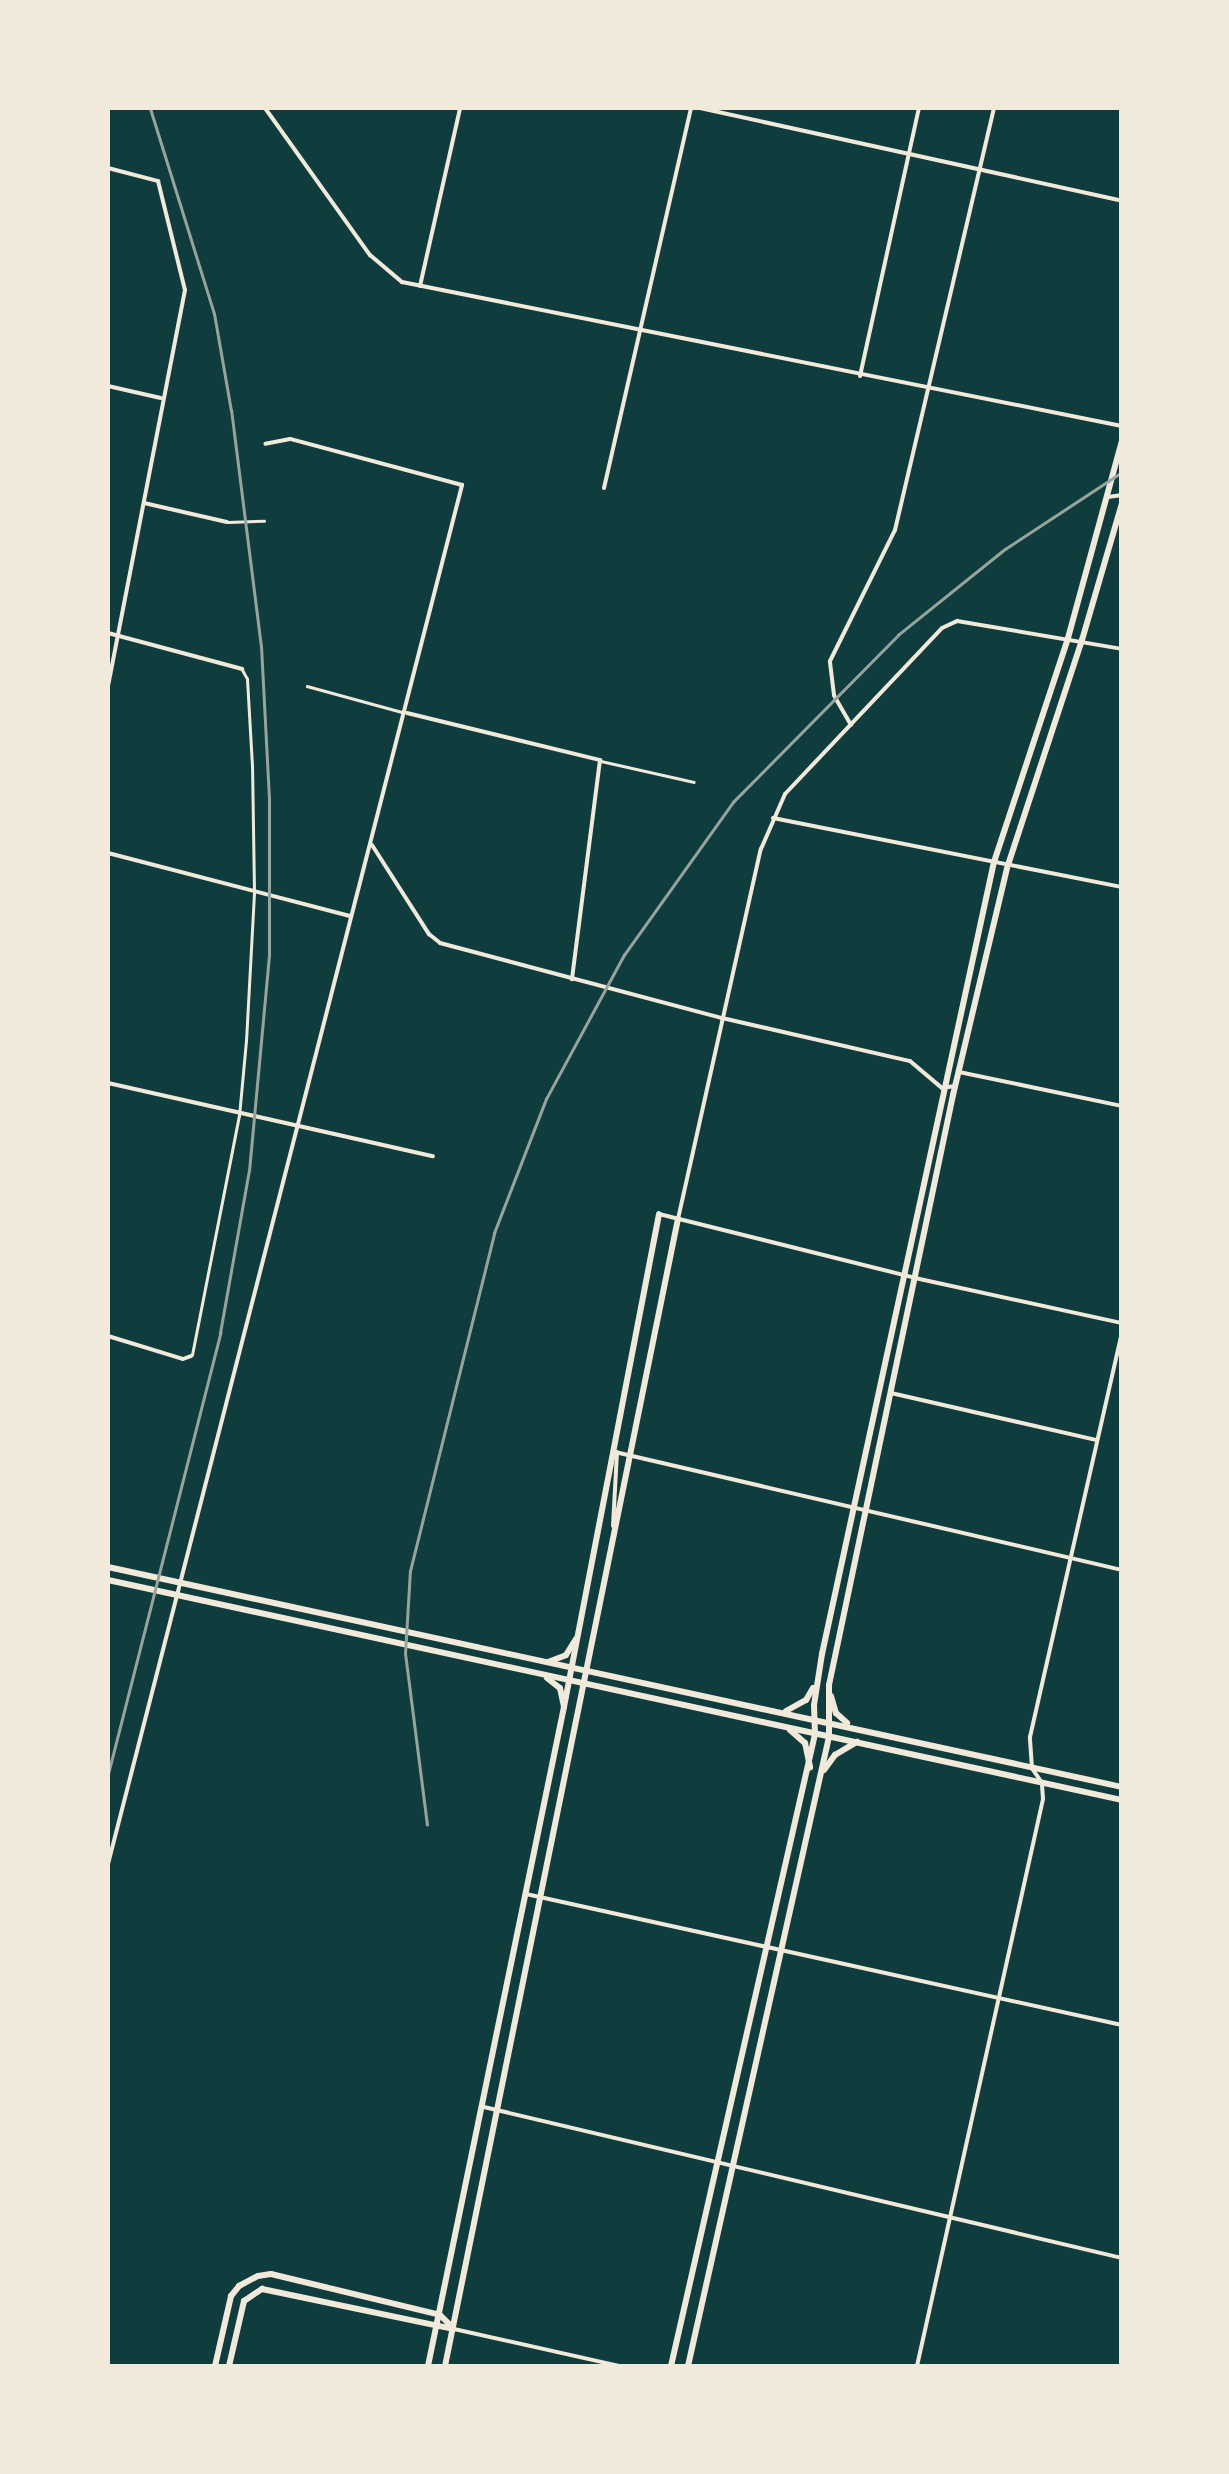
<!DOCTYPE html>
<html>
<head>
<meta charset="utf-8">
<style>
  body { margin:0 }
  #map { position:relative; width:1229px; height:2474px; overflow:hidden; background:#0f3d3e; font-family:"Work Sans",sans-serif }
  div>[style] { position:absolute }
  .service>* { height:2.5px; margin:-1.25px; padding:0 1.25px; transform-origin:1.25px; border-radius:1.25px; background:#f1e9da }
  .minor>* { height:4px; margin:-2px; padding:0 2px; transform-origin:2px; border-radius:2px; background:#f1e9da }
  .secondary>* { height:6px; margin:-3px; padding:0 3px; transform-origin:3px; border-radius:3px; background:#f1e9da }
  .primary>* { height:6px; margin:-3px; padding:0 3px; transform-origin:3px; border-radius:3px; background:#f1e9da }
  .rail>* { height:2.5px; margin:-1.25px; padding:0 1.25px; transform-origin:1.25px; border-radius:1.25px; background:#97a49c }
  span { translate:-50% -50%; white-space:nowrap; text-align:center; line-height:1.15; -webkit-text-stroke:10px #f1e9da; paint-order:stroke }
  .frame { position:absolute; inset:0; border:110px solid #f1e9da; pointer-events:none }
</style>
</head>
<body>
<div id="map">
  <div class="service">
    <i style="left:228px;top:522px;width:36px;rotate:-2deg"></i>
    <i style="left:307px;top:686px;width:98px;rotate:15.3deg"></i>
    <i style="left:601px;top:761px;width:95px;rotate:12.7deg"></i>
    <i style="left:192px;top:1355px;width:244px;rotate:-78.9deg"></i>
    <i style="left:239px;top:1116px;width:75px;rotate:-84.7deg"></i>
    <i style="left:246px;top:1041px;width:150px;rotate:-86.9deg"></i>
    <i style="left:254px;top:891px;width:125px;rotate:-90.9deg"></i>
    <i style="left:252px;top:766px;width:87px;rotate:-93.3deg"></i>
    <i style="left:247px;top:679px;width:10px;rotate:-119deg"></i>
  </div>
  <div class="minor">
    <i style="left:265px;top:108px;width:181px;rotate:54.5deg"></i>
    <i style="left:370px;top:255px;width:42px;rotate:40.2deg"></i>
    <i style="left:402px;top:282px;width:734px;rotate:11.31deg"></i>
    <i style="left:700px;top:108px;width:432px;rotate:12.4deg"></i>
    <i style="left:108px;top:168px;width:52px;rotate:14.6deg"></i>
    <i style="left:158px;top:181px;width:112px;rotate:76.1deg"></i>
    <i style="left:185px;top:290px;width:402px;rotate:101deg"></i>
    <i style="left:420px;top:286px;width:182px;rotate:-77.3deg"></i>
    <i style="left:860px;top:376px;width:274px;rotate:-77.6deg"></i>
    <i style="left:108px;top:386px;width:54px;rotate:12.8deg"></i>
    <i style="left:604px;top:488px;width:390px;rotate:-77.1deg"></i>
    <i style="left:1108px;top:497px;width:14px;rotate:-8deg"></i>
    <i style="left:144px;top:503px;width:85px;rotate:12.9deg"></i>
    <i style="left:108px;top:633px;width:139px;rotate:15deg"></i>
    <i style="left:407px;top:713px;width:199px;rotate:13.7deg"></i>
    <i style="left:600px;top:760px;width:221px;rotate:97.3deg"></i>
    <i style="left:851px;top:725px;width:34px;rotate:-120deg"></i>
    <i style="left:834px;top:695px;width:34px;rotate:-97deg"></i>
    <i style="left:830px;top:661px;width:146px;rotate:-63.6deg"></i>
    <i style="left:895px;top:530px;width:433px;rotate:-76.8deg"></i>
    <i style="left:773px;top:818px;width:356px;rotate:11.2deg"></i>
    <i style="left:372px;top:845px;width:106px;rotate:57.4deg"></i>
    <i style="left:429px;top:934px;width:14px;rotate:39deg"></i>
    <i style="left:440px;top:943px;width:292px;rotate:14.9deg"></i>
    <i style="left:722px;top:1018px;width:193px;rotate:12.9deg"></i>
    <i style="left:910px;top:1061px;width:42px;rotate:40.2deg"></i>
    <i style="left:942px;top:1088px;width:13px;rotate:-9deg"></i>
    <i style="left:108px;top:853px;width:250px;rotate:14.6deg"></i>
    <i style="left:959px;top:1072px;width:167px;rotate:11.8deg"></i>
    <i style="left:108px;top:1083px;width:333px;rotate:12.7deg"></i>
    <i style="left:659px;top:1214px;width:264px;rotate:14deg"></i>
    <i style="left:915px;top:1278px;width:212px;rotate:12.3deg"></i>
    <i style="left:678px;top:1219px;width:379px;rotate:-77.4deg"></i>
    <i style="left:761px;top:849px;width:60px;rotate:-66.4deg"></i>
    <i style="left:785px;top:794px;width:228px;rotate:-46.6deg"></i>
    <i style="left:942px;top:628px;width:17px;rotate:-25deg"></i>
    <i style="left:957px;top:621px;width:167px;rotate:9.6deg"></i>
    <i style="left:108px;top:1336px;width:78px;rotate:17deg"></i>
    <i style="left:183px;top:1359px;width:9px;rotate:-21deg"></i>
    <i style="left:891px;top:1393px;width:210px;rotate:12.9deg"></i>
    <i style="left:615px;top:1452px;width:521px;rotate:13.1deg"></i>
    <i style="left:613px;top:1526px;width:74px;rotate:-86.9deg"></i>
    <i style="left:108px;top:1864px;width:1424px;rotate:-75.6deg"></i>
    <i style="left:462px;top:485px;width:178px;rotate:-165deg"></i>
    <i style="left:290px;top:439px;width:25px;rotate:169deg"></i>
    <i style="left:526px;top:1894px;width:610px;rotate:12.4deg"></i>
    <i style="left:484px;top:2107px;width:656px;rotate:13.32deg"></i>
    <i style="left:454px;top:2329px;width:169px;rotate:12.6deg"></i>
    <i style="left:917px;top:2366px;width:581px;rotate:-77.47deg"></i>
    <i style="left:1043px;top:1799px;width:16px;rotate:-94deg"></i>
    <i style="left:1042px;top:1783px;width:18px;rotate:-124deg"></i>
    <i style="left:1032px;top:1768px;width:31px;rotate:-94deg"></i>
    <i style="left:1030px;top:1737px;width:416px;rotate:-77.2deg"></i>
  </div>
  <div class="secondary">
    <i style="left:215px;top:2366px;width:72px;rotate:-77.1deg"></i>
    <i style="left:231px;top:2296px;width:13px;rotate:-51deg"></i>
    <i style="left:239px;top:2286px;width:21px;rotate:-28deg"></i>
    <i style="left:258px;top:2276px;width:13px;rotate:-9deg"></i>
    <i style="left:271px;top:2274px;width:174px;rotate:13.6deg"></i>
    <i style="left:440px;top:2315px;width:18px;rotate:45deg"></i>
    <i style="left:229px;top:2366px;width:67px;rotate:-77deg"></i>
    <i style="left:244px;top:2301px;width:22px;rotate:-34deg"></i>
    <i style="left:262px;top:2289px;width:195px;rotate:11.8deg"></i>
    <i style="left:428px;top:2366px;width:673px;rotate:-78.34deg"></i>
    <i style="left:564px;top:1707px;width:502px;rotate:-79.09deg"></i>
    <i style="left:445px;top:2366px;width:1170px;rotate:-78.52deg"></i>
    <i style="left:671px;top:2366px;width:648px;rotate:-77.16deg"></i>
    <i style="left:688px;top:2366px;width:645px;rotate:-77.37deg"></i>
  </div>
  <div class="primary">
    <i style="left:108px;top:1567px;width:1038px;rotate:12.24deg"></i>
    <i style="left:108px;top:1580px;width:1038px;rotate:12.24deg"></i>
    <i style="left:548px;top:1662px;width:19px;rotate:-21deg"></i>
    <i style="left:566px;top:1655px;width:19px;rotate:-58deg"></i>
    <i style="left:547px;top:1678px;width:16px;rotate:38deg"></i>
    <i style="left:560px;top:1688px;width:19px;rotate:78deg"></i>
    <i style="left:831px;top:1696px;width:18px;rotate:74deg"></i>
    <i style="left:836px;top:1713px;width:15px;rotate:42deg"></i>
    <i style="left:786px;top:1711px;width:23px;rotate:-29deg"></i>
    <i style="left:806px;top:1700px;width:14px;rotate:-60deg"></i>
    <i style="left:790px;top:1730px;width:20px;rotate:41deg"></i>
    <i style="left:805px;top:1743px;width:25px;rotate:78deg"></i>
    <i style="left:815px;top:1734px;width:29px;rotate:-92deg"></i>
    <i style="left:814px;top:1705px;width:52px;rotate:-81.1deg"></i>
    <i style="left:822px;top:1654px;width:810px;rotate:-77.75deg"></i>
    <i style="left:994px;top:862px;width:236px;rotate:-71.7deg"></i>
    <i style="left:1068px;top:638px;width:204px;rotate:-74.7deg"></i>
    <i style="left:829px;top:1737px;width:52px;rotate:-90deg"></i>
    <i style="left:829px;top:1685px;width:603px;rotate:-78.13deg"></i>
    <i style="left:953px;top:1095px;width:236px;rotate:-76.6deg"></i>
    <i style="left:1008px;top:865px;width:237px;rotate:-71.8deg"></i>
    <i style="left:1082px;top:640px;width:143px;rotate:-73.7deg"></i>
    <i style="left:824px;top:1770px;width:19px;rotate:-54deg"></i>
    <i style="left:835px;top:1755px;width:26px;rotate:-31deg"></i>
  </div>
  <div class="rail">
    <i style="left:108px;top:1774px;width:455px;rotate:-75.7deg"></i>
    <i style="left:220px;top:1333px;width:165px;rotate:-79.9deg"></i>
    <i style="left:249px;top:1171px;width:216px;rotate:-84.7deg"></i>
    <i style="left:269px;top:956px;width:157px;rotate:-90deg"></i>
    <i style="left:269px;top:799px;width:152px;rotate:-93deg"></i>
    <i style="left:261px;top:647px;width:238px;rotate:-97.2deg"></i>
    <i style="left:231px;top:411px;width:98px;rotate:-99.9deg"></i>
    <i style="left:214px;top:314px;width:216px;rotate:-107.3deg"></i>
    <i style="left:427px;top:1825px;width:172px;rotate:-97.3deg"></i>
    <i style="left:405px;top:1654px;width:83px;rotate:-86.6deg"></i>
    <i style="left:410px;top:1571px;width:348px;rotate:-76deg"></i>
    <i style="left:494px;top:1233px;width:144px;rotate:-68.8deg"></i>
    <i style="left:546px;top:1099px;width:164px;rotate:-61.6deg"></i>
    <i style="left:624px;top:955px;width:188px;rotate:-54.5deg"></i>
    <i style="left:733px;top:802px;width:235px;rotate:-45.3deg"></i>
    <i style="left:898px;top:635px;width:137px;rotate:-38.8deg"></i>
    <i style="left:1005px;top:549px;width:140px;rotate:-33.3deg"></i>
  </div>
  <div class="frame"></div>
</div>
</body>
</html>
